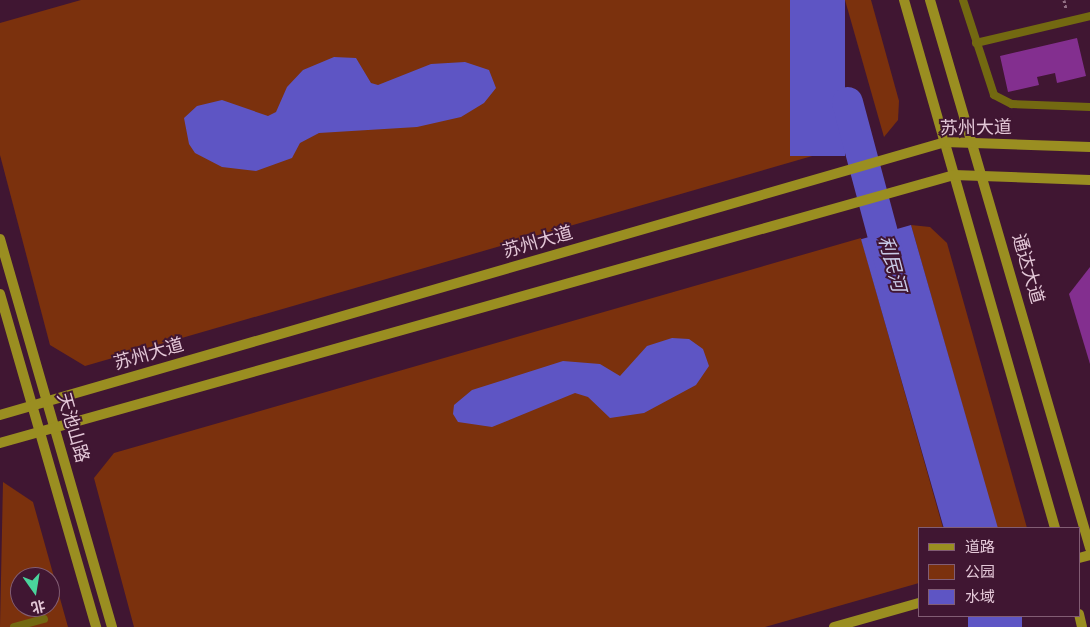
<!DOCTYPE html>
<html>
<head>
<meta charset="utf-8">
<style>
  body { margin:0 }
  #map { position:relative; width:1090px; height:627px; overflow:hidden; background:#401632; font-family:"Source Sans 3","Noto Sans SC",sans-serif }
  div>[style] { position:absolute }
  .green>* { inset:0; background:#7b310d }
  .water>* { inset:0; background:#5e55c4; transform-origin:0 0 }
  .river>* { height:31px; margin:-15.5px; padding:0 15.5px; transform-origin:15.5px; border-radius:15.5px; background:#5e55c4 }
  .building>* { inset:0; background:#832f8f }
  .path>* { height:3px; margin-top:-1.5px; transform-origin:0; background:repeating-linear-gradient(90deg,#937086 0 2.5px,transparent 0 5px) }
  .lane>* { height:8px; margin:-4px; padding:0 4px; transform-origin:4px; border-radius:4px; background:#736911 }
  .secondary>* { height:10px; margin:-5px; padding:0 5px; transform-origin:5px; border-radius:5px; background:#9a8e21 }
  span { translate:-50% -50%; white-space:nowrap; text-align:center; line-height:1.15; -webkit-text-stroke:4px #401632; paint-order:stroke }
  .street-label { font-size:18px; color:#e4c8d8 }
  .water-label { font-size:19px; color:#c9cbe7; font-style:italic }
  .legend { position:absolute; left:918px; top:527px; width:162px; height:90px; box-sizing:border-box; background:#401632; border:1px solid #825d74; margin:0; padding:6px 9px; list-style:none; font-size:15px; color:#e4c8d8 }
  .legend li { display:flex; align-items:center; gap:10px; height:25px }
  .legend b { width:25px; border:1px solid #825d74 }
  .north { position:absolute; left:10px; top:567px; width:50px; height:50px; box-sizing:border-box; background:#401632; border:1px solid #825d74; border-radius:50%; rotate:167deg; font-size:14px; font-weight:700; line-height:20px; text-align:center; color:#e4c8d8 }
  .north::after { content:''; display:block; margin:auto; width:18px; height:22px; background:#4ad49c; clip-path:polygon(50% 0,100% 100%,50% 72%,0 100%) }
</style>
</head>
<body>
<div id="map">
  <div class="green">
    <i style="clip-path:polygon(81px 0,790px 0,833px 150px,85px 366px,50px 345px,0 155px,0 23px)"></i>
    <i style="clip-path:polygon(845px 0,871px 0,899px 101px,898px 120px,884px 137px)"></i>
    <i style="clip-path:polygon(911px 225px,930px 227px,947px 243px,1027px 528px,997px 528px)"></i>
    <i style="clip-path:polygon(861px 238px,943px 528px,919px 528px,919px 583px,765px 627px,134px 627px,94px 478px,114px 453px)"></i>
    <i style="clip-path:polygon(evenodd,3px 482px,33px 502px,68px 627px,0 627px,3px 482px,20px 577px,50px 577px,50px 607px,20px 607px,20px 577px)"></i>
  </div>
  <div class="water">
    <i style="left:790px;top:0;width:55px;height:156px"></i>
    <i style="clip-path:polygon(334px 57px,356px 58px,371px 83px,378px 85px,431px 64px,465px 62px,489px 70px,496px 88px,484px 103px,461px 117px,417px 127px,319px 133px,300px 143px,292px 158px,256px 171px,222px 167px,195px 153px,189px 144px,184px 118px,197px 106px,222px 100px,268px 116px,276px 112px,287px 87px,303px 70px)"></i>
    <i style="left:911px;top:225px;width:315px;height:52px;rotate:74deg"></i>
    <i style="clip-path:polygon(672px 338px,689px 339px,703px 349px,709px 366px,696px 385px,644px 413px,610px 418px,588px 397px,575px 393px,492px 427px,458px 422px,453px 414px,454px 405px,472px 390px,563px 361px,600px 364px,620px 376px,647px 346px)"></i>
    <i style="left:968px;top:616px;width:54px;height:11px"></i>
  </div>
  <div class="river">
    <i style="left:847px;top:102px;width:178px;rotate:75deg"></i>
  </div>
  <div class="building">
    <i style="clip-path:polygon(1077px 38px,1086px 76px,1057px 83px,1055px 73px,1037px 77px,1039px 85px,1008px 92px,1000px 56px)"></i>
    <i style="clip-path:polygon(1090px 267px,1090px 364px,1069px 294px)"></i>
  </div>
  <div class="path">
    <i style="left:1064px;top:0;width:9px;rotate:77deg"></i>
  </div>
  <div class="lane">
    <i style="left:963px;top:0;width:100px;rotate:71.9deg"></i>
    <i style="left:994px;top:95px;width:20px;rotate:27deg"></i>
    <i style="left:1012px;top:104px;width:78px;rotate:2.2deg"></i>
    <i style="left:976px;top:43px;width:117px;rotate:-13.3deg"></i>
    <i style="left:14px;top:627px;width:31px;rotate:-15deg"></i>
  </div>
  <div class="secondary">
    <i style="left:904px;top:0;width:549px;rotate:74.04deg"></i>
    <i style="left:930px;top:0;width:571px;rotate:73.72deg"></i>
    <i style="left:0;top:239px;width:404px;rotate:73.9deg"></i>
    <i style="left:0;top:294px;width:347px;rotate:73.9deg"></i>
    <i style="left:0;top:415px;width:984px;rotate:-16.11deg"></i>
    <i style="left:945px;top:142px;width:145px;rotate:2deg"></i>
    <i style="left:0;top:443px;width:991px;rotate:-15.69deg"></i>
    <i style="left:954px;top:175px;width:136px;rotate:2.1deg"></i>
    <i style="left:1079px;top:558px;width:11px;rotate:-15deg"></i>
    <i style="left:1079px;top:614px;width:13px;rotate:77deg"></i>
    <i style="left:834px;top:627px;width:88px;rotate:-15.8deg"></i>
  </div>
  <div class="street-label">
    <span style="left:976px;top:129px;rotate:-1deg">苏州大道</span>
    <span style="left:538px;top:243px;rotate:-16deg">苏州大道</span>
    <span style="left:1027px;top:269px;rotate:74deg">通达大道</span>
    <span style="left:149px;top:355px;rotate:-16deg">苏州大道</span>
    <span style="left:72px;top:428px;rotate:74deg">天池山路</span>
  </div>
  <div class="water-label">
    <span style="left:891px;top:264px;rotate:75deg">利民河</span>
  </div>
  <ul class="legend">
  <li><b style="height:6px;background:#9a8e21"></b>道路</li>
  <li><b style="height:14px;background:#7b310d"></b>公园</li>
  <li><b style="height:14px;background:#5e55c4"></b>水域</li>
  </ul>
  <div class="north">北</div>
</div>
</body>
</html>
